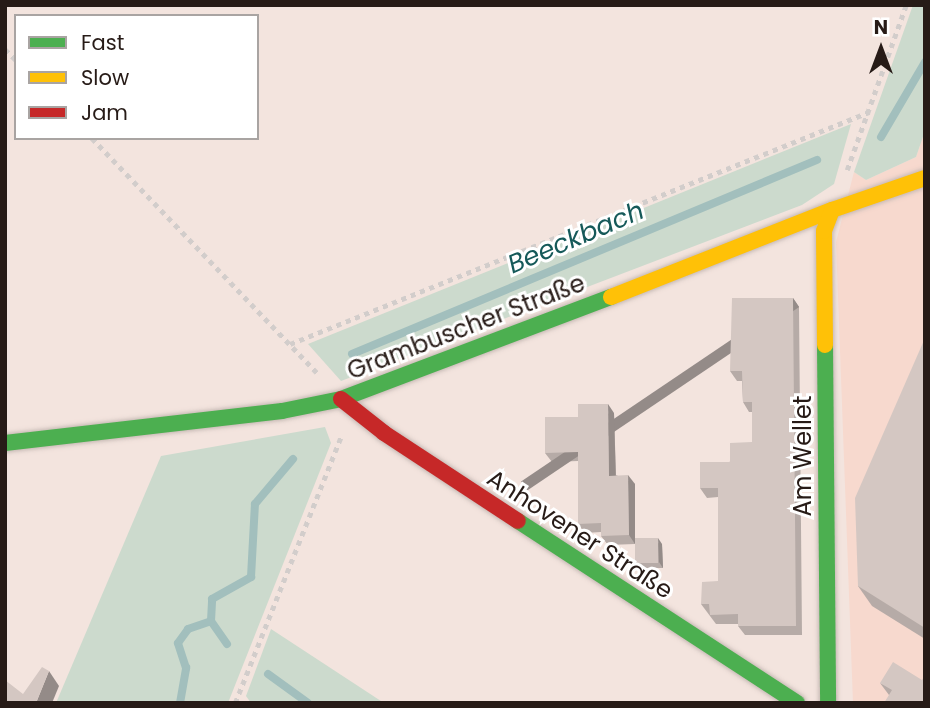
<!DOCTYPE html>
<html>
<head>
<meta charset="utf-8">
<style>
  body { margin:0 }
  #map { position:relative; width:930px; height:708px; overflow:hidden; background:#f3e4de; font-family:Poppins,sans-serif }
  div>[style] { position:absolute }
  .built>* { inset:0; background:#f7d9ce }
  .green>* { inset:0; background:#ccdacd }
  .stream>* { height:8px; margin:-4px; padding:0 4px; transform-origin:4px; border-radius:4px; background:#a2bfbd }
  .path>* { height:4.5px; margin-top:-2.25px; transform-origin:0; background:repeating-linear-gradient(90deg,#d2cdcb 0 5px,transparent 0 10px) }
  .roads { filter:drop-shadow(0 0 2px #c6b9b4) drop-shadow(0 0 2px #c6b9b4) }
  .fast>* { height:16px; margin:-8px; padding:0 8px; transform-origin:8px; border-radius:8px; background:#4caf50 }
  .slow>* { height:16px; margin:-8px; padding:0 8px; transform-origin:8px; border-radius:8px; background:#ffc107 }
  .jam>* { height:16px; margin:-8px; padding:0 8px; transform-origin:8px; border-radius:8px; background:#c62828 }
  .wall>* { inset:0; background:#b6aba7 }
  .shaded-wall>* { inset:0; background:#948b88; transform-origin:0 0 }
  .building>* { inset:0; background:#d4c7c2; transform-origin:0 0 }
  span { translate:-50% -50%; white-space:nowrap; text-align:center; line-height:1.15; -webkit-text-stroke:6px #fff; paint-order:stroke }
  .street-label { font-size:24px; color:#271b17 }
  .water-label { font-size:26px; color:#155959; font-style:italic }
  .frame { position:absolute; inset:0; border:7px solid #271b17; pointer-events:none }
  .legend { position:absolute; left:14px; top:14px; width:245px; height:126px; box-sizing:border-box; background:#fff; border:2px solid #a9a4a2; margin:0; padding:9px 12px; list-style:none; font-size:21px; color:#271b17 }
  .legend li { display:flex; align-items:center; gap:14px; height:35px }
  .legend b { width:35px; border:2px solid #a9a4a2 }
  .north { position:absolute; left:846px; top:14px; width:70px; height:70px; -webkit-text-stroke:5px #fff; paint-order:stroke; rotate:0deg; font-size:19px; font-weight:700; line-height:28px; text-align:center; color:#271b17 }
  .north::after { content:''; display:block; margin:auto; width:24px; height:32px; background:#271b17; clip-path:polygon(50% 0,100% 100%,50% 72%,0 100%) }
</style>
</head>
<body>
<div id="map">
  <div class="built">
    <i style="clip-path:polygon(925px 131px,925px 703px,853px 703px,836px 242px,854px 172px,866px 180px,916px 157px)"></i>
  </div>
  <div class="green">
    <i style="clip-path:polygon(913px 5px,925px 5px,925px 131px,916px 157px,866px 180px,854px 172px)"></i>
    <i style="clip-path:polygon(851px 124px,834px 184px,802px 205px,341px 381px,308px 344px)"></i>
    <i style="clip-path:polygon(325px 427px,331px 443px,228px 703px,56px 703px,161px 456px)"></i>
    <i style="clip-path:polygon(271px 629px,384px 703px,251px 703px,246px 696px)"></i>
  </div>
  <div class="stream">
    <i style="left:881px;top:137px;width:87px;rotate:-59.6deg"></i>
    <i style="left:352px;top:354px;width:504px;rotate:-22.65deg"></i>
    <i style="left:227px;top:644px;width:28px;rotate:-125deg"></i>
    <i style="left:211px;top:621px;width:22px;rotate:-87deg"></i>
    <i style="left:212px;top:599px;width:45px;rotate:-29.4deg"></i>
    <i style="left:251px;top:577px;width:73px;rotate:-86.9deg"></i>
    <i style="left:255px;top:504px;width:59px;rotate:-49.8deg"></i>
    <i style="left:268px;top:674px;width:49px;rotate:35.9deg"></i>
    <i style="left:180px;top:703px;width:36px;rotate:-80deg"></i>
    <i style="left:186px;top:668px;width:26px;rotate:-108deg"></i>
    <i style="left:178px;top:643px;width:17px;rotate:-54deg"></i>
    <i style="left:188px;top:629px;width:24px;rotate:-19deg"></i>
  </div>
  <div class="path">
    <i style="left:5px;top:49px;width:16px;rotate:45deg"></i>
    <i style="left:92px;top:138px;width:325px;rotate:46.2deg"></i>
    <i style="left:847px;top:170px;width:175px;rotate:-70.3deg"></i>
    <i style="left:290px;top:344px;width:624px;rotate:-21.84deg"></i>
    <i style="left:235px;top:703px;width:286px;rotate:-68.3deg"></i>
  </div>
  <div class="roads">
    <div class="fast">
      <i style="left:825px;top:345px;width:358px;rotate:89.5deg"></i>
      <i style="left:5px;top:443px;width:279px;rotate:-6.6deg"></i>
      <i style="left:282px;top:411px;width:60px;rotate:-11.5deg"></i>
      <i style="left:341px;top:399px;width:289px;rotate:-20.7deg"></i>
      <i style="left:518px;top:521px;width:333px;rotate:33.1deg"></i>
    </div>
    <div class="slow">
      <i style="left:611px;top:297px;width:238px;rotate:-21.5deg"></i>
      <i style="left:832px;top:210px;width:98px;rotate:-19deg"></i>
      <i style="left:825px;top:345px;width:114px;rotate:-90.5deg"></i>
      <i style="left:824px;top:231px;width:22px;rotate:-69deg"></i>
    </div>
    <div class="jam">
      <i style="left:341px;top:399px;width:55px;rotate:38.3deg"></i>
      <i style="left:384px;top:433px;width:160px;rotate:33.3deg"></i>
    </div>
  </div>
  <div class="wall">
    <i style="clip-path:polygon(793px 298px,799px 307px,802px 635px,745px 635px,738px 626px,738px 624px,716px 624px,701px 604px,718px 581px,718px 497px,707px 498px,700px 488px,752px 442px,752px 412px,749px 412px,743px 402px,742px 381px,737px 381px,730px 371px)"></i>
    <i style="clip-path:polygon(925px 338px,925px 639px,872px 606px,858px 586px)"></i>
    <i style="clip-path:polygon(614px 413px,616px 475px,635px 484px,635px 538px,662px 544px,663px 568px,640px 568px,636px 563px,635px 544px,608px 545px,601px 536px,601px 532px,585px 533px,578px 524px,578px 461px,552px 462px,545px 453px,578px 417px)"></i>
    <i style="clip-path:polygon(880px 683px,925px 703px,889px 695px)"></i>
  </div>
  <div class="shaded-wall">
    <i style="left:793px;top:298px;width:11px;height:328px;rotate:56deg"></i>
    <i style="clip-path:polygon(608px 404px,614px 413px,616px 485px,609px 476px)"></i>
    <i style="clip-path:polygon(628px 475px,635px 484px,635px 544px,629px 535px)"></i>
    <i style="clip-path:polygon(658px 538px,662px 544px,663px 568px,659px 562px)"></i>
    <i style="clip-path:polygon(49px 671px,59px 686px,52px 703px,36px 703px)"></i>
  </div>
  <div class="building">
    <i style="clip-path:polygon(732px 298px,793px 298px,796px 626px,738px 626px,738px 614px,710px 615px,709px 604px,701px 604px,702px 582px,718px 581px,718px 488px,700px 488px,700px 462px,730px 462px,730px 443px,752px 442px,752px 402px,743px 402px,742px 371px,730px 371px)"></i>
    <i style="clip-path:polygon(925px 338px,925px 628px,858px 586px,855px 498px)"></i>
    <i style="clip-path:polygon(578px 404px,608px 404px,609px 476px,628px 475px,629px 535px,601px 536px,601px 523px,578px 524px,578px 452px,545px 453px,545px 417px,578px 417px)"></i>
    <i style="left:635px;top:538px;width:23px;height:25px"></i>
    <i style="clip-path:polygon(893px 662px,922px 680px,925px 675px,925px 703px,884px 703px,892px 690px,880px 683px)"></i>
    <i style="clip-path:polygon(42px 667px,49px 671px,36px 703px,5px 703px,5px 680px,23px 694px)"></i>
  </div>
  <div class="street-label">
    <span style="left:466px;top:327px;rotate:-21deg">Grambuscher Straße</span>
    <span style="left:803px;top:456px;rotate:-90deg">Am Wellet</span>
    <span style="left:580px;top:534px;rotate:33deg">Anhovener Straße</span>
  </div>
  <div class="water-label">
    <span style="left:576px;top:238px;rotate:-23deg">Beeckbach</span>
  </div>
  <div class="frame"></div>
  <ul class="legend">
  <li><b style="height:9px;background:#4caf50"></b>Fast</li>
  <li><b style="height:9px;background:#ffc107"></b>Slow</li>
  <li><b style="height:9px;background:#c62828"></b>Jam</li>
  </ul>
  <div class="north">N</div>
</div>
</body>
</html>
